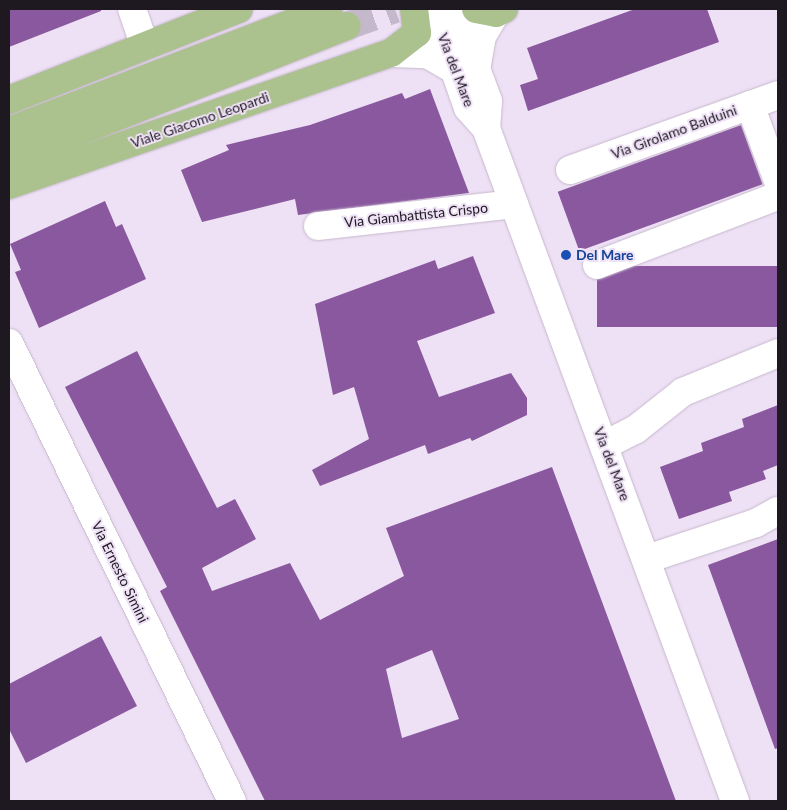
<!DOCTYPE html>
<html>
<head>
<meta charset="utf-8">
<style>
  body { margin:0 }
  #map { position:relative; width:787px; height:810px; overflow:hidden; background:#eee0f5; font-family:Lato,sans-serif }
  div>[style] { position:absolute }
  .building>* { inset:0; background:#89589e; transform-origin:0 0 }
  .major-tunnel>* { height:28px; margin-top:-14px; transform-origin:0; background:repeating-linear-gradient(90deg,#c4b8cb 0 28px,transparent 0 42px) }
  .roads { filter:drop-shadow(0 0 1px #c6b8cd) drop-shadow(0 0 1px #c6b8cd) }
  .minor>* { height:28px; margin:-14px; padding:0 14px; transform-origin:14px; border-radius:14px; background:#fff }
  .major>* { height:28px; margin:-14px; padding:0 14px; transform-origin:14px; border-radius:14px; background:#acc28e }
  .dots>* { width:14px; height:14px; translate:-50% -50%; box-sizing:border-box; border:2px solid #eee0f5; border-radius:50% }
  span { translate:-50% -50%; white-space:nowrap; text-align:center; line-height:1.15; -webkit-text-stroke:4px #eee0f5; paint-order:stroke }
  .street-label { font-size:14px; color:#1e1921 }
  .transit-label { font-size:14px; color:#164399; font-weight:700 }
  .left { translate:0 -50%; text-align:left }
  .frame { position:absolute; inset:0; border:10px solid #1e1921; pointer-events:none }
</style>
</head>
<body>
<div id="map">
  <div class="building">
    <i style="clip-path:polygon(9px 9px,101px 9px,101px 11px,9px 47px)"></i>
    <i style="clip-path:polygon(635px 9px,707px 9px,719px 42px,528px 111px,520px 85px,538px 79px,527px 48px)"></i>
    <i style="clip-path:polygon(430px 89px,469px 193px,298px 215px,295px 199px,202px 222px,181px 170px,229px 150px,226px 145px,310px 125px,402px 93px,405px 99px)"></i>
    <i style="left:741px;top:125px;width:63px;height:195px;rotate:70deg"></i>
    <i style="clip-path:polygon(105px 201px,116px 227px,122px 224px,146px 279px,39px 328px,15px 272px,21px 270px,10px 244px)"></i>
    <i style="clip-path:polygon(473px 256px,495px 313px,417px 341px,439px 397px,511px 373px,527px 398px,527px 415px,472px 441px,470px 438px,428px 454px,425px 445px,320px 486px,312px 470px,369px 439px,354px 387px,333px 395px,315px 304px,435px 260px,438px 269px)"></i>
    <i style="left:778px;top:266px;width:61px;height:181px;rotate:90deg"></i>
    <i style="clip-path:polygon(evenodd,137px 351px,217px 508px,235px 499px,256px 539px,202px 568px,212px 591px,290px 563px,320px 620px,404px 576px,386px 528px,552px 467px,676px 801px,265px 801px,160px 591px,167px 587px,65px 387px,137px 351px,432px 650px,459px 719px,402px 738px,386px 669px,432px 650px)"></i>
    <i style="clip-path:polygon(778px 405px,778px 465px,763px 471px,766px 479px,729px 492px,732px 501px,679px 519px,660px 467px,703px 451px,701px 443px,744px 427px,742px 419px)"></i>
    <i style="clip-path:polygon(778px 539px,778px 748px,775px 749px,708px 565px)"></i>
    <i style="clip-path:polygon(101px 636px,137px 706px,26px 763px,9px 729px,9px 684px)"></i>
  </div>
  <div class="major-tunnel">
    <i style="left:347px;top:26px;width:51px;rotate:-19.5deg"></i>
  </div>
  <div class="roads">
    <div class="minor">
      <i style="left:132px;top:9px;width:39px;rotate:71deg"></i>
      <i style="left:433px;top:9px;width:105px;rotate:70.5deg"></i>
      <i style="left:468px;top:108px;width:27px;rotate:48deg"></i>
      <i style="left:486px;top:128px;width:718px;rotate:69.7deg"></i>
      <i style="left:454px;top:9px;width:98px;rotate:69.7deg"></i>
      <i style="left:488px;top:101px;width:27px;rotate:94deg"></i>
      <i style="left:391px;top:53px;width:36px;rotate:2deg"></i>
      <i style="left:427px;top:54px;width:32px;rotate:30deg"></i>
      <i style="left:476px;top:70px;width:35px;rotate:-80deg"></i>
      <i style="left:482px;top:36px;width:27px;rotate:-59deg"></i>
      <i style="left:750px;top:105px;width:81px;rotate:69.8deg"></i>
      <i style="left:570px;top:170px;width:221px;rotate:-19.8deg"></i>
      <i style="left:318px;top:226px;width:197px;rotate:-6.4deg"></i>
      <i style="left:597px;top:265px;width:194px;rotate:-20.9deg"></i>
      <i style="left:9px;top:343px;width:509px;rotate:64.04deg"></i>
      <i style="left:605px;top:445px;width:34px;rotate:-27deg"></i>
      <i style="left:635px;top:430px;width:61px;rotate:-38.4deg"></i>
      <i style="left:683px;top:392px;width:103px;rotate:-22.3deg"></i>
      <i style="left:647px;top:559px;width:115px;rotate:-18.3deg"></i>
      <i style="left:756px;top:523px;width:25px;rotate:-29deg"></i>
    </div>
    <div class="major">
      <i style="left:476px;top:9px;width:20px;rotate:11deg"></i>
      <i style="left:496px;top:13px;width:9px;rotate:-27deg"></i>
      <i style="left:9px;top:100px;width:247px;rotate:-21.6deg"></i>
      <i style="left:9px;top:131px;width:342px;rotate:-20.9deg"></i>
      <i style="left:9px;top:159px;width:363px;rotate:-21.5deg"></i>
      <i style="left:9px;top:185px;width:404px;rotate:-19.1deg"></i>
      <i style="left:391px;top:53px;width:33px;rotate:-38deg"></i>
      <i style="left:417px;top:33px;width:24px;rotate:-97deg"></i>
    </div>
  </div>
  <div class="dots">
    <i style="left:566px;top:255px;background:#1a4fb4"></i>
  </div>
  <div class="street-label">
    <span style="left:456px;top:70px;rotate:69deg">Via del Mare</span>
    <span style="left:200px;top:120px;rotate:-19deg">Viale Giacomo Leopardi</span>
    <span style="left:674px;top:132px;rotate:-20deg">Via Girolamo Balduini</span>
    <span style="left:416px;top:215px;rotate:-6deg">Via Giambattista Crispo</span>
    <span style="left:612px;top:464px;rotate:69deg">Via del Mare</span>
    <span style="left:120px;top:572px;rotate:64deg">Via Ernesto Simini</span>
  </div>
  <div class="transit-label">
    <span class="left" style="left:576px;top:255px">Del Mare</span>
  </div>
  <div class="frame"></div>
</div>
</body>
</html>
